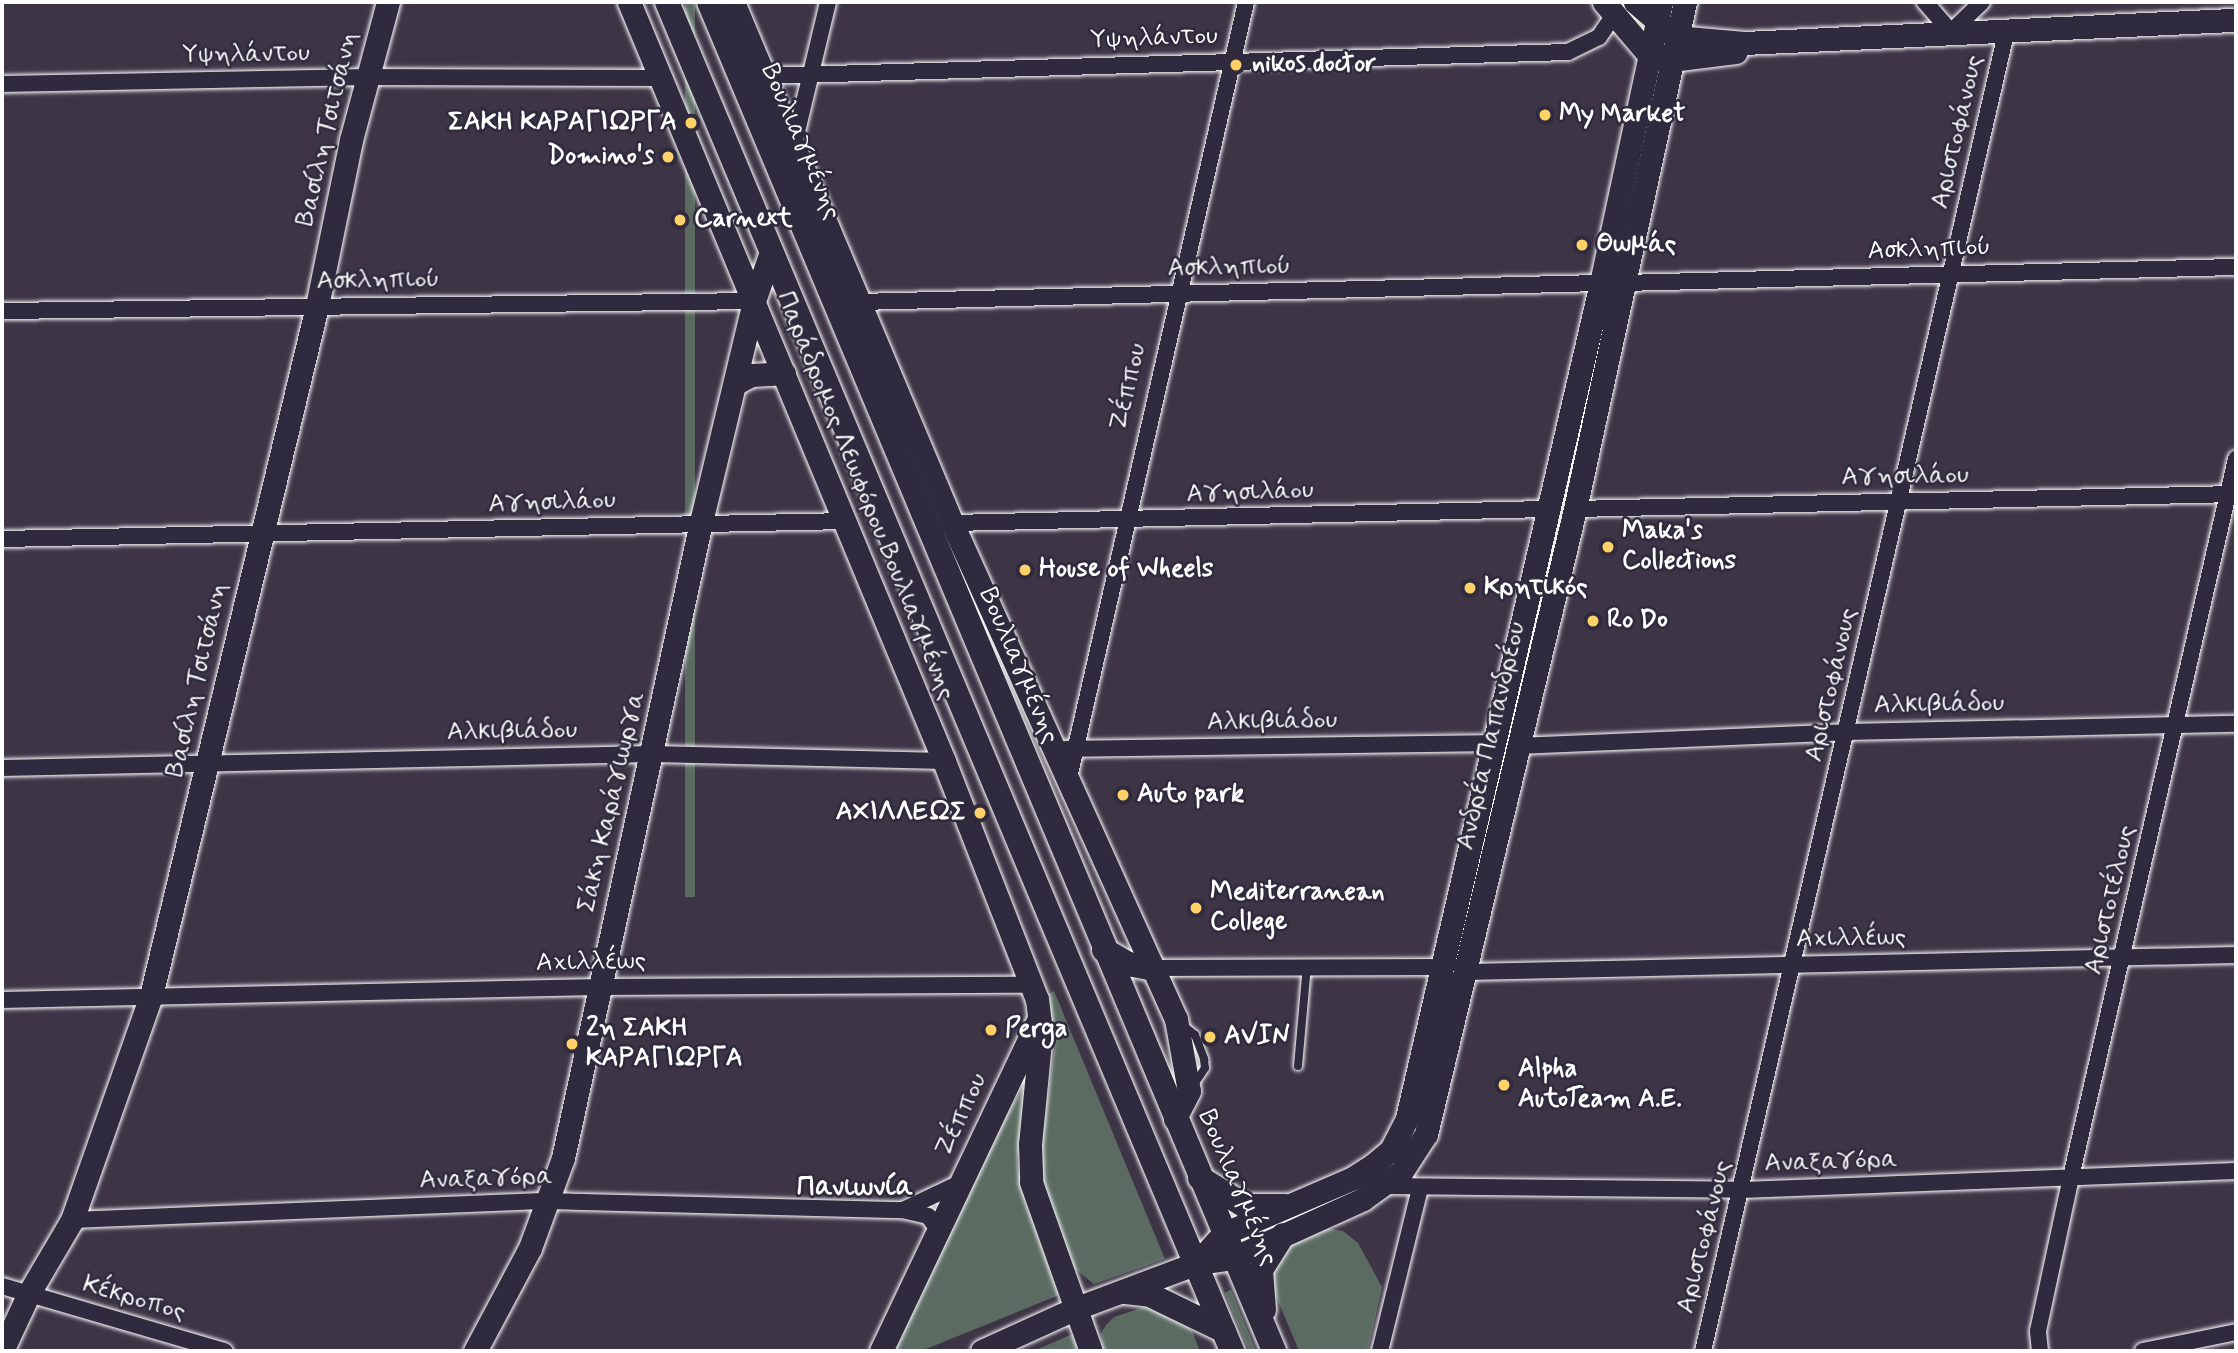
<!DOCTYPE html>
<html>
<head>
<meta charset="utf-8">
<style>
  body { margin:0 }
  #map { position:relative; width:2238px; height:1353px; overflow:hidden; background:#3d3446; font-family:Mynerve,sans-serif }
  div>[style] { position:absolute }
  .green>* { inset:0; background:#5b6b62; transform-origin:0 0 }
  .roads { filter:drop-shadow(0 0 2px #fff) drop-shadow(0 0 2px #fff) }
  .lane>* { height:8px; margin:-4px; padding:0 4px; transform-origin:4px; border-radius:4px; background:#2f2a3d }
  .street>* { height:16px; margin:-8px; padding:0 8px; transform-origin:8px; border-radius:8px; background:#2f2a3d }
  .secondary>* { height:23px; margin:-11.5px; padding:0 11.5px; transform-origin:11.5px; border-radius:11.5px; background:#2f2a3d }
  .primary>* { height:24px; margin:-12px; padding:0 12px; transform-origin:12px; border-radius:12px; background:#2f2a3d }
  .dots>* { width:19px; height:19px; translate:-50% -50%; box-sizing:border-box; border:4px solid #2f2a3d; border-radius:50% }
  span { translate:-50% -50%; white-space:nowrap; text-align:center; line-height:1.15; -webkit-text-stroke:5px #2f2a3d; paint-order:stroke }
  .street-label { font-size:26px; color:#fff }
  .poi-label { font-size:26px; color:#fff; font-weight:700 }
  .left { translate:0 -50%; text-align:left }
  .right { translate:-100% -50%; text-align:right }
  .neighbourhood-label { font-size:28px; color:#fff; font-weight:700 }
  .frame { position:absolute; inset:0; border:4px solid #fff; pointer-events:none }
</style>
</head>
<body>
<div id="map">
  <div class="green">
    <i style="left:685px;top:2px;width:10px;height:895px"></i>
    <i style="clip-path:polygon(1054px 991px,1165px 1259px,1094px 1284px,1074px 1268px,1041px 1184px,1039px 1162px,1055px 1046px,1049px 994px)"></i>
    <i style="clip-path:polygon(1028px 1079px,1017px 1163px,1026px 1204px,1064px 1293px,921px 1351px,893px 1351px,1000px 1126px)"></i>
    <i style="clip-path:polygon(1326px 1228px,1343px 1231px,1358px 1243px,1382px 1287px,1368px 1351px,1299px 1351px,1274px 1291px,1270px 1275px,1286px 1245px)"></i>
    <i style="clip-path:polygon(1230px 1290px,1231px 1290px,1256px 1351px,1249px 1351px,1225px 1293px)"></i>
    <i style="clip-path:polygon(1144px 1307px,1172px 1313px,1192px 1331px,1200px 1351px,1103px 1351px,1101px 1333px,1106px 1325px,1114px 1317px)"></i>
    <i style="clip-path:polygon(1075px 1333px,1083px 1351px,1038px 1349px)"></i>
  </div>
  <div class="roads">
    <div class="lane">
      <i style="left:1184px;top:1026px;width:14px;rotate:39deg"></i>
      <i style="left:1195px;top:1035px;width:26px;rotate:69deg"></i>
      <i style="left:1204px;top:1059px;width:9px;rotate:84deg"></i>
      <i style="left:1205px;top:1068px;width:22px;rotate:124deg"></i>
      <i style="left:1298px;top:1066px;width:100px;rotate:-84.9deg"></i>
    </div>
    <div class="street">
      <i style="left:1925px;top:2px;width:40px;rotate:49deg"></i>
      <i style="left:1951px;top:32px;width:43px;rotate:-44.1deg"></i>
      <i style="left:764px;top:76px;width:804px;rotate:-1.71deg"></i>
      <i style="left:1568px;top:52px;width:34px;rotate:-26deg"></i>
      <i style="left:1599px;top:37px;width:27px;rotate:-56deg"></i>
      <i style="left:2px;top:84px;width:366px;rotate:-1.1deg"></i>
      <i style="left:368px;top:77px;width:291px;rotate:0.2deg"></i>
      <i style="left:794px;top:144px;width:146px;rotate:-76.5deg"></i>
      <i style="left:1623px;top:283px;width:613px;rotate:-1.5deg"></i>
      <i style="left:859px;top:302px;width:742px;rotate:-1.47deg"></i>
      <i style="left:2px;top:311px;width:752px;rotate:-0.76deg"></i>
      <i style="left:1575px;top:509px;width:661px;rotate:-1.3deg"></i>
      <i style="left:952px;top:523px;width:596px;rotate:-1.35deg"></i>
      <i style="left:2px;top:539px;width:844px;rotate:-1.22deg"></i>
      <i style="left:1517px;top:746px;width:329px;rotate:-2.4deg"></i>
      <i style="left:1846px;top:732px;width:390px;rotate:-1.2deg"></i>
      <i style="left:1066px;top:749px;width:426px;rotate:-0.8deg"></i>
      <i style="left:2px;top:768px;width:651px;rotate:-1.23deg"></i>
      <i style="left:653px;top:754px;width:291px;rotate:1.4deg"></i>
      <i style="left:1068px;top:782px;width:800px;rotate:-77.14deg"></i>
      <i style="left:1149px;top:968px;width:296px;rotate:-0.2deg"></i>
      <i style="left:1467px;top:972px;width:769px;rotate:-1.27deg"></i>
      <i style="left:2px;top:1000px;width:597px;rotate:-1.25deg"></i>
      <i style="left:599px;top:987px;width:433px;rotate:-0.3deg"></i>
      <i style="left:1385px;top:1186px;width:357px;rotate:0.6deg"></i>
      <i style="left:1742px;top:1190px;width:494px;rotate:-2.2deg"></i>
      <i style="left:905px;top:1209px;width:61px;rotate:-25.3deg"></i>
      <i style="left:72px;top:1220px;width:477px;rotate:-2.3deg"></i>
      <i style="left:549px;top:1201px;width:353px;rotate:1.5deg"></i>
      <i style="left:902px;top:1210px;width:27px;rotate:13deg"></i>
      <i style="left:928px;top:1216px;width:20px;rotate:53deg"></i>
      <i style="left:2px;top:1286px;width:232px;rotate:16.3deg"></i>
      <i style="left:1380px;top:1351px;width:168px;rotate:-76.2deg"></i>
      <i style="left:1703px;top:1351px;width:1357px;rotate:-77.05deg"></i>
      <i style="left:2040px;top:1351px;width:20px;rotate:-96deg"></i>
      <i style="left:2038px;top:1331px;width:157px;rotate:-77.9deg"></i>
      <i style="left:2071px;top:1177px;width:737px;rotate:-77.06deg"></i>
      <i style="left:2143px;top:1351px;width:95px;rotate:-11.5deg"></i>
    </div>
    <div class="secondary">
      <i style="left:629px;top:2px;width:822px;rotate:67.46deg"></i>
      <i style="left:944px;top:761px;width:256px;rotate:68.7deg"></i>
      <i style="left:1037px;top:999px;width:33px;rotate:83deg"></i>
      <i style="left:1041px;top:1032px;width:113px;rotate:95.6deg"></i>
      <i style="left:1030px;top:1144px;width:38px;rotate:88deg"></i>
      <i style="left:1031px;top:1182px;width:179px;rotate:70.5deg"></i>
      <i style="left:733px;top:2px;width:565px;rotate:67.2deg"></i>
      <i style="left:952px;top:523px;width:544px;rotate:65.7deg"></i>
      <i style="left:1176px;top:1019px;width:73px;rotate:79.8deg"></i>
      <i style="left:1189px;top:1091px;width:31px;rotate:117deg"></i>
      <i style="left:1604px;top:2px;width:70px;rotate:49.7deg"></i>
      <i style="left:1649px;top:55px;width:23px;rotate:13deg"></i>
      <i style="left:1671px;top:60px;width:65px;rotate:-7deg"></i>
      <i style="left:1635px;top:2px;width:54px;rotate:40.5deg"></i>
      <i style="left:1676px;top:37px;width:68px;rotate:5deg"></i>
      <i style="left:1744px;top:43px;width:493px;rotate:-2.7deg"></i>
      <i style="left:736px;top:383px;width:17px;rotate:-28deg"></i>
      <i style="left:751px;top:375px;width:33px;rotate:-3deg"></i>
      <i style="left:1197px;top:1263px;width:39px;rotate:-48deg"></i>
      <i style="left:1223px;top:1234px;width:142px;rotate:-23.3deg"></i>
      <i style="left:1353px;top:1178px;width:24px;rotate:-33deg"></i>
      <i style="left:1373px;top:1165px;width:23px;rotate:-40deg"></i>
      <i style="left:1391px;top:1150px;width:36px;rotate:-63deg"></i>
      <i style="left:1407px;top:1118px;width:857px;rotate:-76.92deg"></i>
      <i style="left:1601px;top:283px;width:287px;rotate:-77.9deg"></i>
      <i style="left:2px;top:1351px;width:64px;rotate:-65deg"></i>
      <i style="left:29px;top:1293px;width:85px;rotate:-59.5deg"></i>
      <i style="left:72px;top:1220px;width:238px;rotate:-70.6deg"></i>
      <i style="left:151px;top:996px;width:710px;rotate:-76.47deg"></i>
      <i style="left:317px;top:306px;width:169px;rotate:-78.4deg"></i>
      <i style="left:351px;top:140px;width:143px;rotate:-75deg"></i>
      <i style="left:475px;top:1351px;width:117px;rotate:-61.9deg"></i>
      <i style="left:530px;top:1248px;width:96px;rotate:-69.9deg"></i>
      <i style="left:563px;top:1158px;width:651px;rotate:-77.76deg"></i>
      <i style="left:701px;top:522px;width:227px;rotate:-76.5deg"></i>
      <i style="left:754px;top:301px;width:52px;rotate:-70.9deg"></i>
      <i style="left:881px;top:1351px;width:364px;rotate:-64.6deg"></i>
      <i style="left:982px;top:1351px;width:101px;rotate:-24.5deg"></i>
      <i style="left:1074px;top:1309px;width:131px;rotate:-20.5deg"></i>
      <i style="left:1197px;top:1263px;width:36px;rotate:-8deg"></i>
      <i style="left:1233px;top:1258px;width:143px;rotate:-24.4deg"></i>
      <i style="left:1363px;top:1199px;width:48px;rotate:-35.7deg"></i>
      <i style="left:1402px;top:1171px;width:44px;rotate:-57deg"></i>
      <i style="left:1426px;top:1134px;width:643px;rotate:-76.59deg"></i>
      <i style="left:1575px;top:509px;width:519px;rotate:-77.76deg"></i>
    </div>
    <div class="primary">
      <i style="left:667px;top:2px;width:1463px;rotate:67.27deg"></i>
      <i style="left:709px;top:2px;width:1463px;rotate:67.27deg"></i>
      <i style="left:1104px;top:950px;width:28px;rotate:30deg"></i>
      <i style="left:1128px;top:964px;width:21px;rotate:11deg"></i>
      <i style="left:1200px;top:1178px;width:53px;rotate:31.9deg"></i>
      <i style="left:1245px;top:1206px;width:40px"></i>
      <i style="left:1126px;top:1292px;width:24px;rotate:7deg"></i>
      <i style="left:1150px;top:1295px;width:82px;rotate:25.9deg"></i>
      <i style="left:1264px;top:1310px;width:40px;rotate:-94.3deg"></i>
      <i style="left:1261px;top:1270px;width:41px;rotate:-57.8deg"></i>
    </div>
  </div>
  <div class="dots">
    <i style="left:1236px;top:65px;background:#ffd166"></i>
    <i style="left:1545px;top:115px;background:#ffd166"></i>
    <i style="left:691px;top:123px;background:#ffd166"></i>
    <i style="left:668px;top:157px;background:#ffd166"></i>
    <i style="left:680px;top:220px;background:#ffd166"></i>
    <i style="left:1582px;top:245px;background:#ffd166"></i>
    <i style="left:1608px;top:547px;background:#ffd166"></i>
    <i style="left:1025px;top:570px;background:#ffd166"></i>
    <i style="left:1470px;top:588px;background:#ffd166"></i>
    <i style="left:1593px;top:621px;background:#ffd166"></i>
    <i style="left:1123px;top:795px;background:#ffd166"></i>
    <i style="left:980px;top:813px;background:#ffd166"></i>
    <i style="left:1196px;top:908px;background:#ffd166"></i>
    <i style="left:991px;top:1030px;background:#ffd166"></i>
    <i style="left:1210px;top:1037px;background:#ffd166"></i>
    <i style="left:572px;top:1044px;background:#ffd166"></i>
    <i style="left:1504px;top:1085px;background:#ffd166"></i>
  </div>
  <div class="street-label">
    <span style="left:1154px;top:39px;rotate:-2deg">Υψηλάντου</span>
    <span style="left:246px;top:55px;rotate:-1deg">Υψηλάντου</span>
    <span style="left:328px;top:129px;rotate:-77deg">Βασίλη Τσιτσάνη</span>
    <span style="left:1958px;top:132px;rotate:-77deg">Αριστοφάνους</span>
    <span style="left:800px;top:142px;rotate:67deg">Βουλιαγμένης</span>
    <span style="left:1929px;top:250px;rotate:-2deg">Ασκληπιού</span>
    <span style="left:1229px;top:268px;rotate:-1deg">Ασκληπιού</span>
    <span style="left:378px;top:281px;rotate:-1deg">Ασκληπιού</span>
    <span style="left:1129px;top:387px;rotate:-77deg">Ζέππου</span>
    <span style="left:1905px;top:477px;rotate:-1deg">Αγησιλάου</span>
    <span style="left:1250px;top:493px;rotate:-2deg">Αγησιλάου</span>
    <span style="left:865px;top:496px;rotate:68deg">Παράδρομος Λεωφόρου Βουλιαγμένης</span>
    <span style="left:552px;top:503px;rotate:-2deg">Αγησιλάου</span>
    <span style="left:1018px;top:666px;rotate:67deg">Βουλιαγμένης</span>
    <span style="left:198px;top:680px;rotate:-77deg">Βασίλη Τσιτσάνη</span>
    <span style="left:1832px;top:685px;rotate:-77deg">Αριστοφάνους</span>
    <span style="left:1939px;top:705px;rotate:-1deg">Αλκιβιάδου</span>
    <span style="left:1272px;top:722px;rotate:-1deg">Αλκιβιάδου</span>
    <span style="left:512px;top:732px;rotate:-1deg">Αλκιβιάδου</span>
    <span style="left:1492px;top:736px;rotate:-77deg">Ανδρέα Παπανδρέου</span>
    <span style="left:612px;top:802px;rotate:-77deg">Σάκη Καράγιωργα</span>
    <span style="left:2111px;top:900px;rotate:-77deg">Αριστοτέλους</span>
    <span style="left:1851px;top:939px;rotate:-1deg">Αχιλλέως</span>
    <span style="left:591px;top:963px;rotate:-1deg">Αχιλλέως</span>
    <span style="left:962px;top:1115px;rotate:-65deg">Ζέππου</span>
    <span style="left:1831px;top:1162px;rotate:-2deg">Αναξαγόρα</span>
    <span style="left:486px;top:1179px;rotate:-2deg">Αναξαγόρα</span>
    <span style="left:1237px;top:1188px;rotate:67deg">Βουλιαγμένης</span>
    <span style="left:1705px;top:1237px;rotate:-76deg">Αριστοφάνους</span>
    <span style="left:134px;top:1299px;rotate:16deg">Κέκροπος</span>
  </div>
  <div class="poi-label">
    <span class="left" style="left:1252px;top:65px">nikos doctor</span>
    <span class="left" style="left:1559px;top:115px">My Market</span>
    <span class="right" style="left:677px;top:123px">ΣΑΚΗ ΚΑΡΑΓΙΩΡΓΑ</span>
    <span class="right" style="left:654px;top:157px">Domino's</span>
    <span class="left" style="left:694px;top:220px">Carnext</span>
    <span class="left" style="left:1596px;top:245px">Θωμάς</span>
    <span class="left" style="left:1622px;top:547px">Maka's<br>Collections</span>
    <span class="left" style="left:1039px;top:570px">House of Wheels</span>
    <span class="left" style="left:1484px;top:588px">Κρητικός</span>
    <span class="left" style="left:1607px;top:621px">Ro Do</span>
    <span class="left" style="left:1137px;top:795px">Auto park</span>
    <span class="right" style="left:966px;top:813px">ΑΧΙΛΛΕΩΣ</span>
    <span class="left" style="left:1210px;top:908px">Mediterranean<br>College</span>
    <span class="left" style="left:586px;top:1044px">2η ΣΑΚΗ<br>ΚΑΡΑΓΙΩΡΓΑ</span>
    <span class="left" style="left:1005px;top:1030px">Perga</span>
    <span class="left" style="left:1224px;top:1037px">AVIN</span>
    <span class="left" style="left:1518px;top:1085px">Alpha<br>AutoTeam Α.Ε.</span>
  </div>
  <div class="neighbourhood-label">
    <span style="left:855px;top:1188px">Πανιωνία</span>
  </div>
  <div class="frame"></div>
</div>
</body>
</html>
